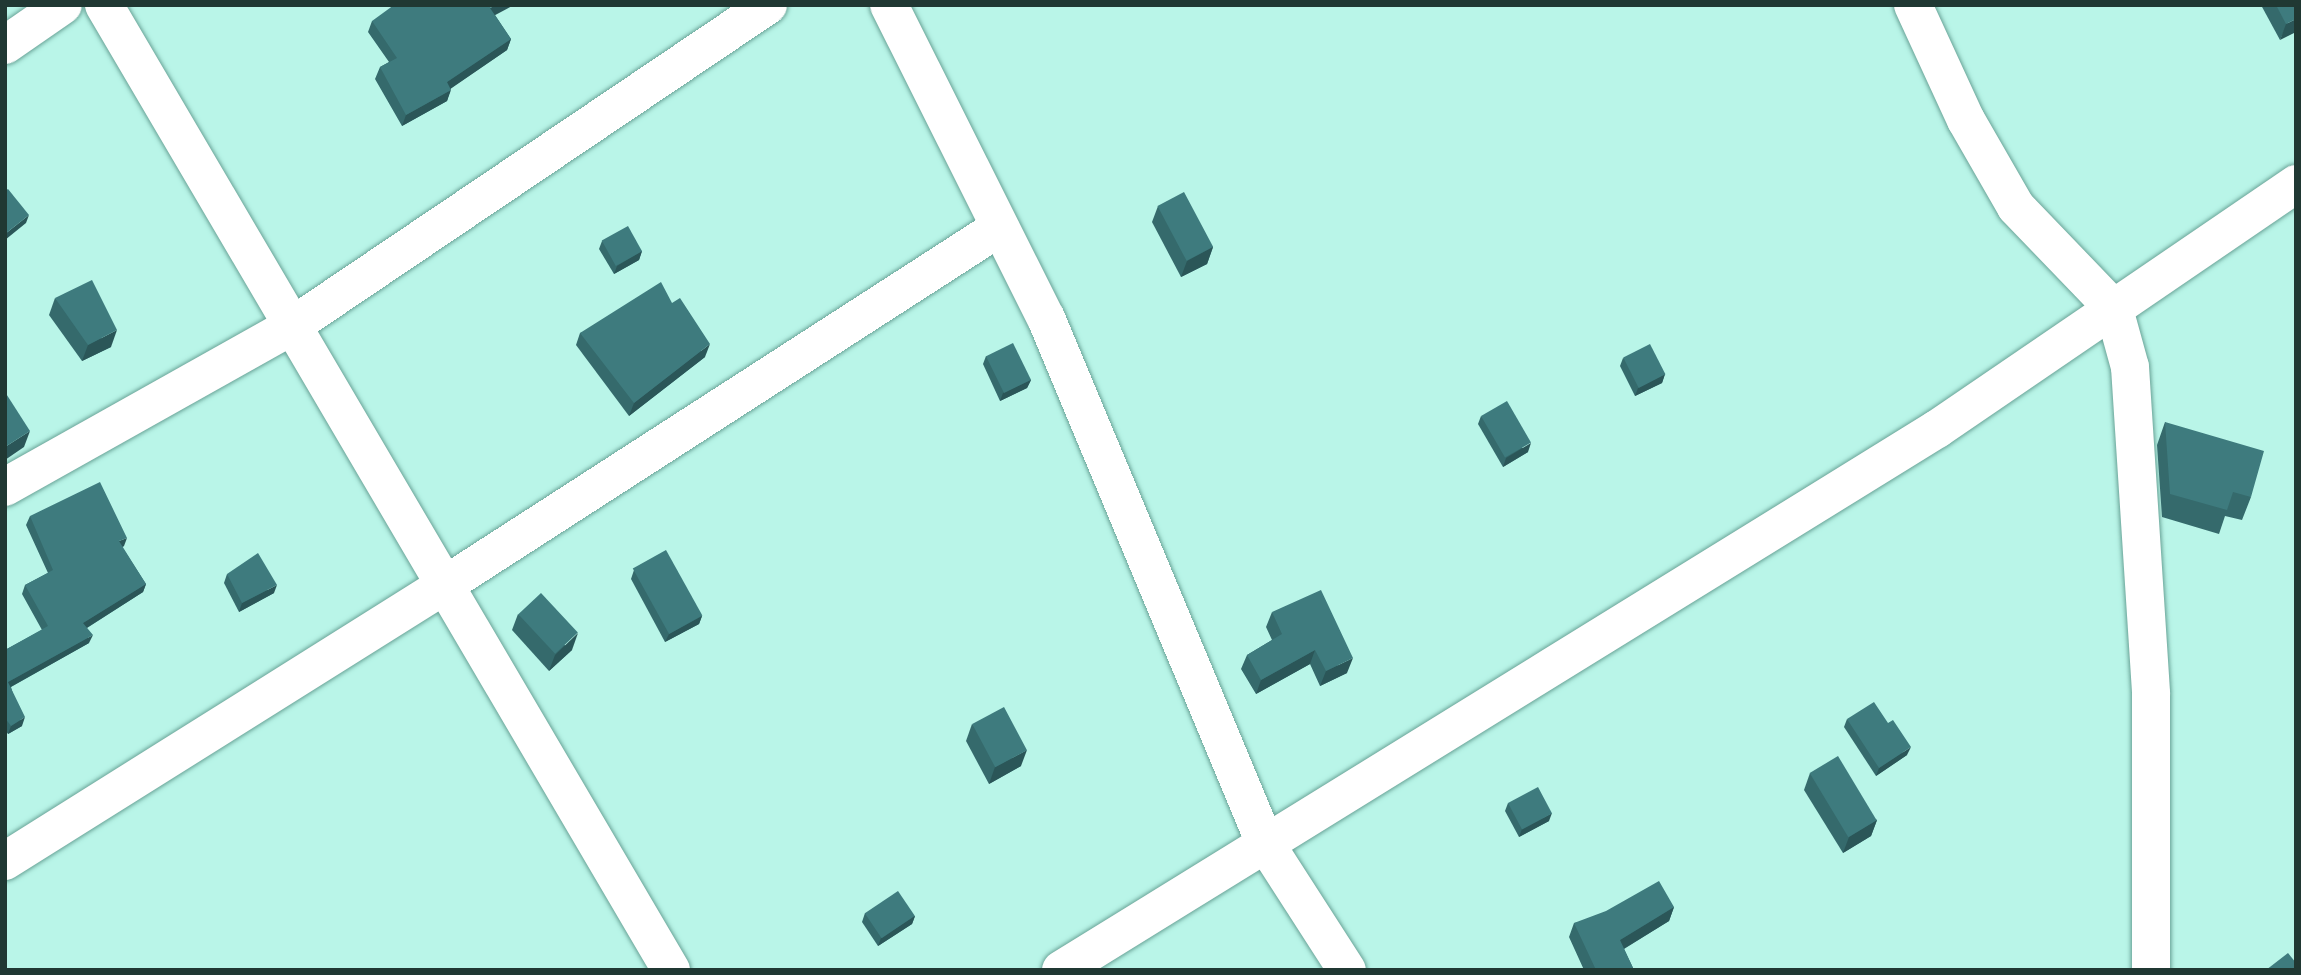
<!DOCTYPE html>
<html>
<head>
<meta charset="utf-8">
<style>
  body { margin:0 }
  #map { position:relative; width:2301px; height:975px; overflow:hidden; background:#b9f5e8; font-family:Rubik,sans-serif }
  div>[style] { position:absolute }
  .roads { filter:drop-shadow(0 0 2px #69a397) drop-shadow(0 0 2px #69a397) }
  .minor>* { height:38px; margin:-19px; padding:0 19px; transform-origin:19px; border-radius:19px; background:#fff }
  .wall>* { inset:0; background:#356a6c }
  .shaded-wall>* { inset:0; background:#2b5658 }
  .building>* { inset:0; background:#3e7b7e; transform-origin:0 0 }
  span { translate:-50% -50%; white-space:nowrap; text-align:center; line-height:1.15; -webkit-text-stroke:7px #d9fdf5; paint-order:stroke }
  .frame { position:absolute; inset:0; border:7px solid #203833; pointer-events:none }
</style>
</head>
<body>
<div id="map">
  <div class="roads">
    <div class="minor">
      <i style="left:104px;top:5px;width:1119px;rotate:59.56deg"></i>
      <i style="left:889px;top:5px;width:350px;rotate:63.4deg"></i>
      <i style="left:1046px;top:318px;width:569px;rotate:67.36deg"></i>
      <i style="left:1265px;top:843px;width:151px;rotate:57.2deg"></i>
      <i style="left:1913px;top:5px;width:127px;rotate:65.3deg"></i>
      <i style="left:1966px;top:120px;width:100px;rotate:60.1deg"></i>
      <i style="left:2016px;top:207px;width:141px;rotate:46.1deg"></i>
      <i style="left:2114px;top:309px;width:60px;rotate:74.6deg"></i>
      <i style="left:2130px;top:367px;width:328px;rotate:86.3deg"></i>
      <i style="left:2151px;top:694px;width:276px;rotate:90deg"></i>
      <i style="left:5px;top:45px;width:70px;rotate:-34.6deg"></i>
      <i style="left:5px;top:487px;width:329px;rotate:-29.3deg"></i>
      <i style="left:292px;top:326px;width:574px;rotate:-33.99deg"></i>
      <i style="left:5px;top:861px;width:519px;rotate:-32.1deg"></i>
      <i style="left:445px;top:585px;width:660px;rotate:-32.82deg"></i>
      <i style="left:1061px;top:970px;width:1030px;rotate:-31.7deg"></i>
      <i style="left:1937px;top:429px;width:435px;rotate:-34.3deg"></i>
    </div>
  </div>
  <div class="wall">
    <i style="clip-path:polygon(2261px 5px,2296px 5px,2280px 40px)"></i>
    <i style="clip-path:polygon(495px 15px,511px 39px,507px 50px,451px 88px,447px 101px,402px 126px,375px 79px,380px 67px,389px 62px,368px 32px,372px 21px)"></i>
    <i style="clip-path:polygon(1158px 206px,1213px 247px,1207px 264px,1181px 277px,1152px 222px)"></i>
    <i style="clip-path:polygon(602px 241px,642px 251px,639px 260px,614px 274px,599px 249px)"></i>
    <i style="clip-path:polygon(55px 298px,111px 347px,82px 361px,49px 315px)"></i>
    <i style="clip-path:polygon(672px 303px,705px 357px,629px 416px,576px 345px,580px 333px)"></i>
    <i style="clip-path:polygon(986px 356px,1031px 380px,1027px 388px,1000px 401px,983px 364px)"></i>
    <i style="clip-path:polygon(1623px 358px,1665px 374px,1662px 383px,1635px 396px,1620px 366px)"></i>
    <i style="clip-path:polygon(1481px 416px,1528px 452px,1503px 467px,1478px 424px)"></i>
    <i style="clip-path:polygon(2165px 422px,2251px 497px,2242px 520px,2225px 516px,2219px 534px,2162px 517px,2157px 445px)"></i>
    <i style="clip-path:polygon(30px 516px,124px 546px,122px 547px,146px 584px,143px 592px,87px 628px,89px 643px,11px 687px,22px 726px,8px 734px,5px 730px,5px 650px,42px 630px,22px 594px,25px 585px,48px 573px,26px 525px)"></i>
    <i style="clip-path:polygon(634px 570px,702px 616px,699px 624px,665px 642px,631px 579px)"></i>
    <i style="clip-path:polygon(227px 574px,274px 593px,239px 612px,224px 583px)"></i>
    <i style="clip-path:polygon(1272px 612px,1347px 673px,1320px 686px,1310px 664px,1256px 694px,1241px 669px,1247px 655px,1272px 640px,1266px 627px)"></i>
    <i style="clip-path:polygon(518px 614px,572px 650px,549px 671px,512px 630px)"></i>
    <i style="clip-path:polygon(1847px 719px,1907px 755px,1876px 776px,1844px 727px)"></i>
    <i style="clip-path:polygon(972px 724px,1021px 766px,989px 784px,966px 741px)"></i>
    <i style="clip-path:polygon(1810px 773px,1877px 820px,1871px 836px,1843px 853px,1804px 790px)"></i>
    <i style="clip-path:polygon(1508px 803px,1549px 821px,1519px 837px,1505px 811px)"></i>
    <i style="clip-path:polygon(1674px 907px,1669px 921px,1624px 949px,1634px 970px,1584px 970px,1569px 937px,1574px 923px)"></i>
    <i style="clip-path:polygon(865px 913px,915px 916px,912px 924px,878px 946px,862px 922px)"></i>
  </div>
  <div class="shaded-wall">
    <i style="clip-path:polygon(496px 5px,514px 5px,486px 20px,490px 8px)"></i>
    <i style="clip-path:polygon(2296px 19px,2296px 32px,2280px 40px,2286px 24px)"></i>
    <i style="clip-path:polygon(511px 39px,507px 50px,443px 94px,447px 82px)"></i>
    <i style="clip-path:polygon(451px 90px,447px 101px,402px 126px,406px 115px)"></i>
    <i style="clip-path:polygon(29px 215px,26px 223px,5px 240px,5px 234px)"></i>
    <i style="clip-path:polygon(1213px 247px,1207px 264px,1181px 277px,1187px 261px)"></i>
    <i style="clip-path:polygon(642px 251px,639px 260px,614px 274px,617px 266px)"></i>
    <i style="clip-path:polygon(117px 330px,111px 347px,82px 361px,88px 345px)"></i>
    <i style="clip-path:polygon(710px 344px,705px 357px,629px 416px,634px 403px)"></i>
    <i style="clip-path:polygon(1665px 374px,1662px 383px,1635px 396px,1638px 388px)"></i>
    <i style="clip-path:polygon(1031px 380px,1027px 388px,1000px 401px,1003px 393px)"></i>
    <i style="clip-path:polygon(30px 431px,24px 447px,5px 460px,5px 447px)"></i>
    <i style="clip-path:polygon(1531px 443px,1528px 452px,1503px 467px,1506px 458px)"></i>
    <i style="clip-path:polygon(127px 538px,124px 546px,116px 550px,119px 541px)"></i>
    <i style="clip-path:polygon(146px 584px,143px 592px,80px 632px,83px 623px)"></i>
    <i style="clip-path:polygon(277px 585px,274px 593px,239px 612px,242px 603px)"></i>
    <i style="clip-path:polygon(702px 616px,699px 624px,665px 642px,669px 634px)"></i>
    <i style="clip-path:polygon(578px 633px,572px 650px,549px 671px,555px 655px)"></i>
    <i style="clip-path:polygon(93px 635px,89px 643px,5px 690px,8px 682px)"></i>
    <i style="clip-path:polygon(1315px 650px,1310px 664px,1256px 694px,1261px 680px)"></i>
    <i style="clip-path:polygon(1353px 658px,1347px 673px,1320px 686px,1326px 671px)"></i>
    <i style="clip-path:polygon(25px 717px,22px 726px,8px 734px,11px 726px)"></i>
    <i style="clip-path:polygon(1911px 747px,1907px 755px,1876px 776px,1879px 768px)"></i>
    <i style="clip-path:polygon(1027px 750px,1021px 766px,989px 784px,995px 767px)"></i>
    <i style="clip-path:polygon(1552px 813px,1549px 821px,1519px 837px,1522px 829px)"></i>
    <i style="clip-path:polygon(1877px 820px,1871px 836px,1843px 853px,1849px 837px)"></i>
    <i style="clip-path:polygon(1674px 907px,1669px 921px,1615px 954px,1620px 940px)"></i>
    <i style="clip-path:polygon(915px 916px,912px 924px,878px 946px,881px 938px)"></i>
  </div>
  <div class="building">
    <i style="clip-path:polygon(394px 5px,496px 5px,490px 8px,511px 39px,447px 82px,451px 90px,406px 115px,380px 67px,397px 58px,372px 21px)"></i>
    <i style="clip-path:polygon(2276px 5px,2296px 5px,2296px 19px,2286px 24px)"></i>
    <i style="clip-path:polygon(8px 189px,29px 215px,5px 234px,5px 191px)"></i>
    <i style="left:1184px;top:192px;width:62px;height:30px;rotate:62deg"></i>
    <i style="left:628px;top:226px;width:29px;height:30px;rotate:61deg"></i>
    <i style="clip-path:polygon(92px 280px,117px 330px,88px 345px,55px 298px)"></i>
    <i style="clip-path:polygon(661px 282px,672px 303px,680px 298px,710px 344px,634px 403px,580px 333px)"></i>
    <i style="left:1013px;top:343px;width:41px;height:30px;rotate:64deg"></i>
    <i style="left:1650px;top:344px;width:34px;height:30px;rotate:63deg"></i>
    <i style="clip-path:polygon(5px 392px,30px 431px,5px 447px)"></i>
    <i style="left:1507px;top:401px;width:48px;height:30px;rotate:60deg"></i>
    <i style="clip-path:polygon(2165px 422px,2264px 451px,2251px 497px,2233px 492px,2227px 510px,2170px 494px)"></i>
    <i style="clip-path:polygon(100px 482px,127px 538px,119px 541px,146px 584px,83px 623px,93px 635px,8px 682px,25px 717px,11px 726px,5px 718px,5px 650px,48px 626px,25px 585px,53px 570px,30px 516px)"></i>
    <i style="left:666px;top:550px;width:75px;height:38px;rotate:61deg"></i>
    <i style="clip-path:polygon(258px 553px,277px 585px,242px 603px,227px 574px)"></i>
    <i style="clip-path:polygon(1321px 590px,1353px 658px,1326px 671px,1315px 650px,1261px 680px,1247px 655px,1282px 634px,1272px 612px)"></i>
    <i style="left:541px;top:593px;width:54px;height:31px;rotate:47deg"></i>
    <i style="clip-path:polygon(1874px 702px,1888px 723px,1893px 720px,1911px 747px,1879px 768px,1847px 719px)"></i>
    <i style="left:1004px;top:707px;width:49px;height:36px;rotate:62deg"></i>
    <i style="left:1838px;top:756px;width:75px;height:33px;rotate:59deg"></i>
    <i style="left:1538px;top:787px;width:30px;height:34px;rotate:62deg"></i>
    <i style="clip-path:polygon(1659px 881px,1674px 907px,1620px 940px,1634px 970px,1596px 970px,1574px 923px,1606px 911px)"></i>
    <i style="left:898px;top:891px;width:30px;height:40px;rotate:56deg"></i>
    <i style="clip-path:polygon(2288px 953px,2296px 963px,2296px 970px,2266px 970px)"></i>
  </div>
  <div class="frame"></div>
</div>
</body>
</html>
